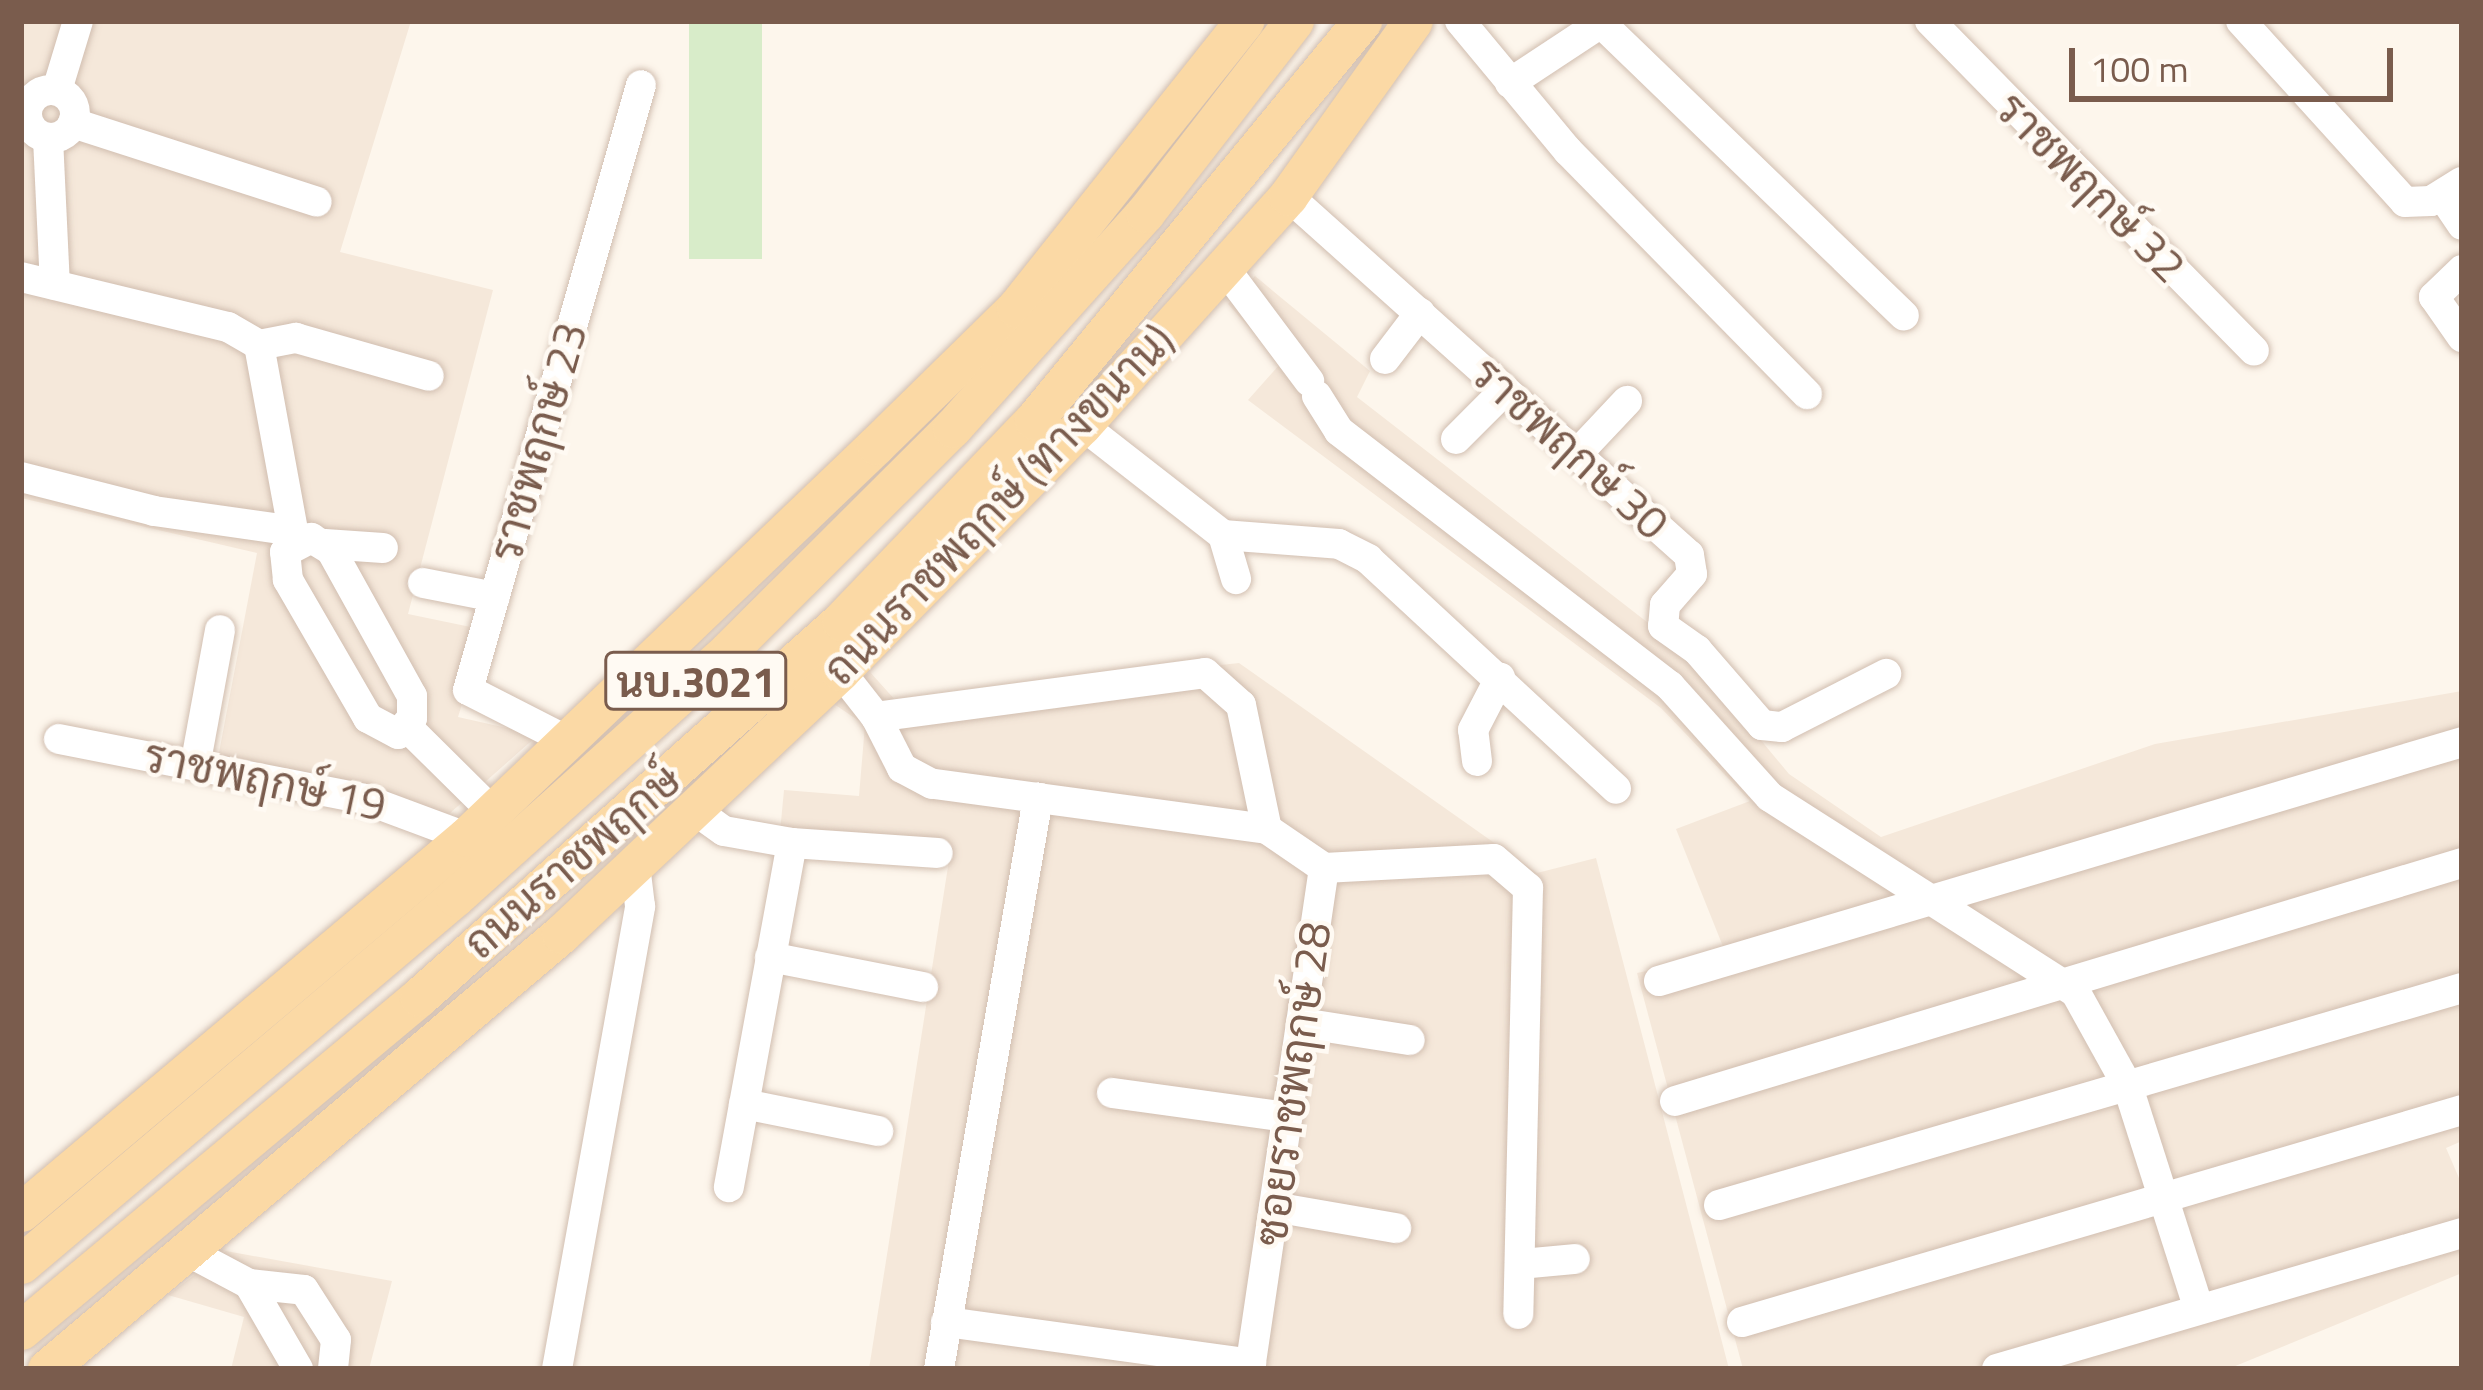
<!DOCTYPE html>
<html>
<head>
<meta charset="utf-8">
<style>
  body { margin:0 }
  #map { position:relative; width:2483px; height:1390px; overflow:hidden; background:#fdf6ec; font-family:"Titillium Web",Sarabun,sans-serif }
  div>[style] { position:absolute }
  .residential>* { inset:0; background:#f5e8da }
  .green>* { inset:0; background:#d8ecc9; transform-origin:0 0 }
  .roads { filter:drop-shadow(0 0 3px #d1beb0) drop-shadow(0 0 3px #d1beb0) }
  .minor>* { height:30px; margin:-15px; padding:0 15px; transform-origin:15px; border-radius:15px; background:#fff }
  .minor>.ring { margin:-15px; padding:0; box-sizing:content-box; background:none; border:30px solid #fff; border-radius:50% }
  .major>* { height:39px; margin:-19.5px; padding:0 19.5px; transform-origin:19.5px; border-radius:19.5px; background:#fbd9a5 }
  span { translate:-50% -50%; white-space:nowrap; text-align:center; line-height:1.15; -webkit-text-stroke:9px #fffaf3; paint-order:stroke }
  .shield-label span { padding:3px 9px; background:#fffaf3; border:3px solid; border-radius:9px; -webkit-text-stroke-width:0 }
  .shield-label { font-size:42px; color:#7a5c4d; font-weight:700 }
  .street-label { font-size:45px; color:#7a5c4d }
  .frame { position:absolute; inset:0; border:24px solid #7a5c4d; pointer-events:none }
  .scale { position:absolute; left:2069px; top:48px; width:324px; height:54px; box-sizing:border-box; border:6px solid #7a5c4d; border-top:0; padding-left:15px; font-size:36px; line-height:42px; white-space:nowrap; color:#7a5c4d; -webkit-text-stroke:9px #fffaf3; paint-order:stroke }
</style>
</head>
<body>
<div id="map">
  <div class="residential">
    <i style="clip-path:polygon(21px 21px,411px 21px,340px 252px,493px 290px,408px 614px,485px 630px,458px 717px,538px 735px,449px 814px,217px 763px,257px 553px,21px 498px)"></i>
    <i style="clip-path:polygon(1255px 276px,1370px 371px,1357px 397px,1692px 657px,1789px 774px,1881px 837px,2155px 744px,2462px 691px,2462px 1141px,2446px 1148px,2462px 1185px,2462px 1273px,2228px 1369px,1743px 1369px,1637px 973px,1726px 954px,1676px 829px,1750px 801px,1661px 708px,1248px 400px,1281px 363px,1228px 304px)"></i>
    <i style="clip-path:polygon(1239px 663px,1537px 873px,1596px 858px,1729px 1369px,869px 1369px,950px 854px,780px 832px,784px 790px,859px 796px,865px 725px,831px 702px,870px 672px,896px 701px)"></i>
    <i style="clip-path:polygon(226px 1251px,392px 1281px,369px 1369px,231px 1369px,244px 1317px,168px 1295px)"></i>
  </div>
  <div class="green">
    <i style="left:689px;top:21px;width:73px;height:238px"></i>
  </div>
  <div class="roads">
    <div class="minor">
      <i style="left:1460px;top:21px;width:169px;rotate:50.3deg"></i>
      <i style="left:1568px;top:151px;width:341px;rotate:45.5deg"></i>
      <i style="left:1930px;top:21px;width:462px;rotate:45.5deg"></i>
      <i style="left:2241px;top:21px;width:244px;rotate:47.8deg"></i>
      <i style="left:2405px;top:202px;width:26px;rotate:-2deg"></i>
      <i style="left:2431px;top:201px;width:36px;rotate:-32deg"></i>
      <i style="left:1510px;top:83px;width:109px;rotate:-33.4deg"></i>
      <i style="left:1601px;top:23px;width:421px;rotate:44deg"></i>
      <i class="ring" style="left:27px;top:90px;width:18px;height:18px"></i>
      <i style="left:57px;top:90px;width:72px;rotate:-73.1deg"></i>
      <i style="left:73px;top:123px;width:256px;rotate:17.9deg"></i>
      <i style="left:48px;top:138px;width:147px;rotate:87.3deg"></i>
      <i style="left:2442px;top:195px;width:36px;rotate:56deg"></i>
      <i style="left:1288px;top:196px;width:538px;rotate:41.84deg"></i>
      <i style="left:1689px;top:555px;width:19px;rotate:81deg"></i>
      <i style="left:1692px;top:574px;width:41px;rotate:131.1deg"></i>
      <i style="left:1665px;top:605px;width:21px;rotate:95deg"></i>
      <i style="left:1663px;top:626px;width:42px;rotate:35.2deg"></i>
      <i style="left:1697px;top:650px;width:99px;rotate:49.1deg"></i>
      <i style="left:1762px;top:725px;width:20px;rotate:6deg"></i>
      <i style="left:1782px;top:727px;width:117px;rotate:-27deg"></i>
      <i style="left:1223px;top:266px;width:144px;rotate:53.2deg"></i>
      <i style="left:2462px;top:270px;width:39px;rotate:136deg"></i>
      <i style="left:2434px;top:297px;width:49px;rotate:55deg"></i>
      <i style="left:21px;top:277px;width:213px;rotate:13.6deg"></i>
      <i style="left:228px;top:327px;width:36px;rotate:30deg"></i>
      <i style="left:259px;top:345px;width:199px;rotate:79.6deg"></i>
      <i style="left:259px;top:345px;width:38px;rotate:-11deg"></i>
      <i style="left:296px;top:338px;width:138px;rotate:15.9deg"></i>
      <i style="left:1385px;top:359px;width:58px;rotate:-52.7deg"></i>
      <i style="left:1317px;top:396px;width:41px;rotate:57.8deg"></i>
      <i style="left:1339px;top:431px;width:418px;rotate:37.6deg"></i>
      <i style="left:1670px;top:686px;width:149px;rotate:48deg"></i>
      <i style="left:1770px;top:797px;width:363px;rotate:32.6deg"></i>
      <i style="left:2076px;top:993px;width:107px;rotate:61deg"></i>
      <i style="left:2128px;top:1087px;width:231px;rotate:72.3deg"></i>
      <i style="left:1082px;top:425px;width:179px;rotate:38deg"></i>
      <i style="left:1223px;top:535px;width:116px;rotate:4.4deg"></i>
      <i style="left:1339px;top:544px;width:33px;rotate:27deg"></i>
      <i style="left:1368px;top:559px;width:338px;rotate:42.8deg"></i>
      <i style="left:1456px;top:439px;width:69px;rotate:-45deg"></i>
      <i style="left:1577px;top:454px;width:73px;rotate:-46.7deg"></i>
      <i style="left:21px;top:477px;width:137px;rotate:14.3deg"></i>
      <i style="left:154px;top:511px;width:134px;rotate:8.1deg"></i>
      <i style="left:1223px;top:535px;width:46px;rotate:73.5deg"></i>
      <i style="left:311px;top:538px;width:23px;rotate:31deg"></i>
      <i style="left:331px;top:550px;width:167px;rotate:61deg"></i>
      <i style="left:412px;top:696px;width:22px;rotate:90deg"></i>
      <i style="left:412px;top:718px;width:21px;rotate:131deg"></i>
      <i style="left:398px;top:734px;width:34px;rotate:-152deg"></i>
      <i style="left:368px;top:718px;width:160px;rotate:-120.1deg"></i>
      <i style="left:288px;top:580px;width:28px;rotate:-96deg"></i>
      <i style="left:285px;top:552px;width:30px;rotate:-28deg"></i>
      <i style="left:325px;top:544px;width:58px;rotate:3.9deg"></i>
      <i style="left:423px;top:583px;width:73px;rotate:11deg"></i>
      <i style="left:840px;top:671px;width:58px;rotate:52deg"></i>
      <i style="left:1205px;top:673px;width:48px;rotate:41.6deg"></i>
      <i style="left:1241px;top:705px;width:127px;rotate:78.2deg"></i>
      <i style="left:1267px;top:829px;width:338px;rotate:-172.3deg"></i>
      <i style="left:932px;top:784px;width:34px;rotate:-152deg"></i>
      <i style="left:902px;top:768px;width:57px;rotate:-117deg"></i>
      <i style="left:876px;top:717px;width:332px;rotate:-7.6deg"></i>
      <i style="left:408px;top:728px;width:120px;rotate:44.7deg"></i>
      <i style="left:59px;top:739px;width:311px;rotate:11.1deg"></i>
      <i style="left:364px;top:799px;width:109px;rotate:20.4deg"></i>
      <i style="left:568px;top:741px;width:112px;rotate:-153deg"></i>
      <i style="left:468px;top:690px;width:629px;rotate:-74.04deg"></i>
      <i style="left:196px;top:761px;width:133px;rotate:-79.6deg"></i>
      <i style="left:1477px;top:761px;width:31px;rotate:-97deg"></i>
      <i style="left:1473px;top:730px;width:59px;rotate:-62.6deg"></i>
      <i style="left:696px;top:811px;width:34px;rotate:36deg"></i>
      <i style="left:724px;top:831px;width:69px;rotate:10deg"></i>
      <i style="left:792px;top:843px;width:350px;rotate:100.4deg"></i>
      <i style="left:792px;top:843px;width:146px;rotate:3.9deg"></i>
      <i style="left:1324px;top:868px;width:170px;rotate:-3deg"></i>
      <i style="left:1494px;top:859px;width:45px;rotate:40.5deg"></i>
      <i style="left:1528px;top:888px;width:426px;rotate:91.3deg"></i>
      <i style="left:770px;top:957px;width:156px;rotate:11.1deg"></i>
      <i style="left:1659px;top:981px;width:838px;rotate:-16.57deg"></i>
      <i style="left:1301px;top:1023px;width:110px;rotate:8.9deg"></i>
      <i style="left:1112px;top:1093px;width:177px;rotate:7.8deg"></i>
      <i style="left:1675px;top:1101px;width:822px;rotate:-16.83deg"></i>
      <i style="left:744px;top:1104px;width:137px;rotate:11.4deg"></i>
      <i style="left:1719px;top:1205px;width:774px;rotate:-16.28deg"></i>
      <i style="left:1274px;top:1207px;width:124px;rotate:9.8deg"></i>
      <i style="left:185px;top:1250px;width:72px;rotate:28deg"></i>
      <i style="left:249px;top:1284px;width:55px;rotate:6.2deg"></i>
      <i style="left:304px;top:1290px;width:59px;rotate:57.4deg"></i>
      <i style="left:336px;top:1340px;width:29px;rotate:96deg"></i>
      <i style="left:1521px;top:1264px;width:54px;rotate:-5.3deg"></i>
      <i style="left:249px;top:1284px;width:98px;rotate:60deg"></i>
      <i style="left:946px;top:1322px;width:308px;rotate:7.8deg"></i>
      <i style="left:1742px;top:1322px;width:751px;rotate:-16.41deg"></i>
      <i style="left:557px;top:1369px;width:470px;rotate:-79.8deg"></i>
      <i style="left:640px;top:906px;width:39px;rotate:-97deg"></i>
      <i style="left:939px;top:1369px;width:580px;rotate:-80.16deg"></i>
      <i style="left:1250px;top:1369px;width:506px;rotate:-81.6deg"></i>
      <i style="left:1324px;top:868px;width:69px;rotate:-145.6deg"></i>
      <i style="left:1997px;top:1369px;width:484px;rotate:-16.3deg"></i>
    </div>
    <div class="major">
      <i style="left:21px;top:1212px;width:582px;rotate:-40.12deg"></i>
      <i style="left:466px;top:837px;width:567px;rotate:-43.71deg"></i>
      <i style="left:876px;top:445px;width:196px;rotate:-44.4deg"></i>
      <i style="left:1016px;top:308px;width:367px;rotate:-51.5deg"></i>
      <i style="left:21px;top:1264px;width:568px;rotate:-40.22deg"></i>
      <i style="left:455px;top:897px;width:370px;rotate:-42deg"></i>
      <i style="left:730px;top:649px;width:313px;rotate:-44.9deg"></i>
      <i style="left:952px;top:428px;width:289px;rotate:-48.1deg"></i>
      <i style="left:1145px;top:213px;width:243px;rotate:-52.2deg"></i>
      <i style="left:21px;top:1330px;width:519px;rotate:-39.92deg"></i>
      <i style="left:419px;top:997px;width:565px;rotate:-41.7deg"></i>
      <i style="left:841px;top:621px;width:279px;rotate:-46.2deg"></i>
      <i style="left:1034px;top:420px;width:517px;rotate:-50.58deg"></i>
      <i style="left:47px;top:1369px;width:673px;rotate:-40.24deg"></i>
      <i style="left:561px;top:934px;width:383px;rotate:-43.3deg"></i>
      <i style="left:840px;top:671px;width:345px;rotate:-45.5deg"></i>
      <i style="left:1082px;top:425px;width:308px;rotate:-48deg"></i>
      <i style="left:1288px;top:196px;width:215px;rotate:-54.5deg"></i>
    </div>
  </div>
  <div class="shield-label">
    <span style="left:696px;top:681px">นบ.3021</span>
  </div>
  <div class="street-label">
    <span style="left:2091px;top:187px;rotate:45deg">ราชพฤกษ์ 32</span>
    <span style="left:538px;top:442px;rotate:-74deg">ราชพฤกษ์ 23</span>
    <span style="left:1570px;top:448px;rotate:42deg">ราชพฤกษ์ 30</span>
    <span style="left:998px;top:504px;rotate:-46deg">ถนนราชพฤกษ์ (ทางขนาน)</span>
    <span style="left:265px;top:780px;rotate:12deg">ราชพฤกษ์ 19</span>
    <span style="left:572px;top:861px;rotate:-41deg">ถนนราชพฤกษ์</span>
    <span style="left:1292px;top:1084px;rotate:-82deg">ซอยราชพฤกษ์ 28</span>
  </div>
  <div class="frame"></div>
  <div class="scale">100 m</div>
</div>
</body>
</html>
